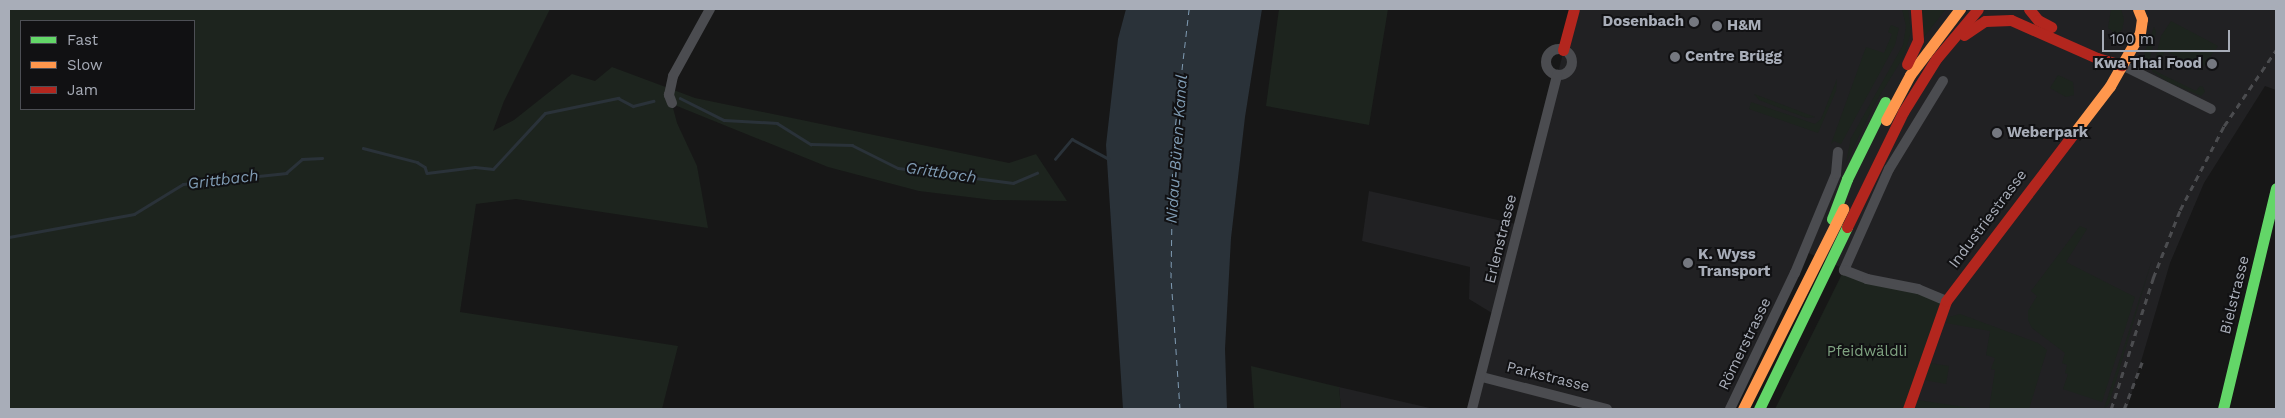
<!DOCTYPE html>
<html>
<head>
<meta charset="utf-8">
<style>
  body { margin:0 }
  #map { position:relative; width:2285px; height:418px; overflow:hidden; background:#171717; font-family:"Work Sans",sans-serif }
  div>[style] { position:absolute }
  .built>* { inset:0; background:#212123 }
  .green>* { inset:0; background:#1d241e }
  .water>* { inset:0; background:#2a3239 }
  .stream>* { height:2.5px; margin:-1.25px; padding:0 1.25px; transform-origin:1.25px; border-radius:1.25px; background:#2a3239 }
  .ferry>* { height:1px; margin-top:-0.5px; transform-origin:0; background:repeating-linear-gradient(90deg,#7f9bb3 0 6px,transparent 0 11px) }
  .street>* { height:10px; margin:-5px; padding:0 5px; transform-origin:5px; border-radius:5px; background:#4b4c50 }
  .street>.ring { margin:-5px; padding:0; box-sizing:content-box; background:none; border:10px solid #4b4c50; border-radius:50% }
  .fast>* { height:11px; margin:-5.5px; padding:0 5.5px; transform-origin:5.5px; border-radius:5.5px; background:#63d668 }
  .slow>* { height:11px; margin:-5.5px; padding:0 5.5px; transform-origin:5.5px; border-radius:5.5px; background:#ff974d }
  .jam>* { height:11px; margin:-5.5px; padding:0 5.5px; transform-origin:5.5px; border-radius:5.5px; background:#b3261e }
  .rail>* { height:2.5px; margin-top:-1.25px; transform-origin:0; background:repeating-linear-gradient(90deg,#4b4c4f 0 6px,transparent 0 11px) }
  .dots>* { width:14px; height:14px; translate:-50% -50%; box-sizing:border-box; border:2px solid #111113; border-radius:50% }
  span { translate:-50% -50%; white-space:nowrap; text-align:center; line-height:1.15; -webkit-text-stroke:4px #111113; paint-order:stroke }
  .poi-label { font-size:15px; color:#a8adb8; font-weight:700 }
  .right { translate:-100% -50%; text-align:right }
  .left { translate:0 -50%; text-align:left }
  .street-label { font-size:15px; color:#a8adb8 }
  .park-label { font-size:15px; color:#7fa381 }
  .water-label { font-size:16px; color:#7f9bb3; font-style:italic }
  .frame { position:absolute; inset:0; border:10px solid #a8adb8; pointer-events:none }
  .legend { position:absolute; left:20px; top:20px; width:175px; height:90px; box-sizing:border-box; background:#111113; border:1px solid #4d4f55; margin:0; padding:6px 9px; list-style:none; font-size:15px; color:#a8adb8 }
  .legend li { display:flex; align-items:center; gap:10px; height:25px }
  .legend b { width:25px; border:1px solid #4d4f55 }
  .scale { position:absolute; left:2102px; top:30px; width:128px; height:22px; box-sizing:border-box; border:2px solid #a8adb8; border-top:0; padding-left:6px; font-size:15px; line-height:18px; white-space:nowrap; color:#a8adb8; -webkit-text-stroke:4px #111113; paint-order:stroke }
</style>
</head>
<body>
<div id="map">
  <div class="built">
    <i style="clip-path:polygon(1574px 9px,2276px 9px,2276px 90px,2265px 86px,2204px 183px,2170px 263px,2127px 409px,1908px 409px,1867px 279px,1804px 251px,1730px 409px,1472px 409px,1492px 313px,1469px 299px,1470px 267px,1362px 241px,1369px 191px,1520px 225px)"></i>
    <i style="clip-path:polygon(1339px 387px,1434px 409px,1341px 409px)"></i>
  </div>
  <div class="green">
    <i style="clip-path:polygon(evenodd,9px 9px,550px 9px,504px 101px,493px 131px,514px 120px,572px 74px,595px 81px,612px 67px,695px 98px,1009px 163px,1036px 154px,1067px 201px,993px 200px,919px 191px,828px 167px,672px 104px,677px 123px,697px 166px,708px 228px,516px 199px,476px 204px,460px 312px,678px 346px,662px 409px,9px 409px,9px 9px,21px 21px,194px 21px,194px 109px,21px 109px,21px 21px)"></i>
    <i style="clip-path:polygon(1279px 9px,1388px 9px,1369px 125px,1266px 106px)"></i>
    <i style="clip-path:polygon(1902px 9px,1908px 9px,1911px 32px,1904px 56px,1874px 105px,1846px 163px,1851px 138px,1903px 45px,1906px 26px)"></i>
    <i style="clip-path:polygon(1922px 9px,1946px 9px,1924px 37px)"></i>
    <i style="clip-path:polygon(2111px 9px,2121px 9px,2124px 20px,2122px 30px,2116px 34px,2108px 28px)"></i>
    <i style="clip-path:polygon(2171px 21px,2218px 46px,2202px 68px,2165px 51px,2155px 71px,2196px 91px,2200px 86px,2203px 87px,2205px 92px,2201px 96px,2168px 82px,2152px 71px,2161px 36px)"></i>
    <i style="clip-path:polygon(1891px 25px,1899px 28px,1895px 45px,1841px 144px,1834px 141px,1831px 144px,1866px 47px,1884px 53px,1892px 34px,1888px 32px)"></i>
    <i style="clip-path:polygon(2154px 27px,2156px 32px,2148px 67px,2142px 60px)"></i>
    <i style="clip-path:polygon(2058px 75px,2073px 82px,2074px 95px,2066px 97px,2050px 88px)"></i>
    <i style="clip-path:polygon(1837px 79px,1836px 91px,1818px 133px,1749px 109px,1751px 102px,1815px 124px,1821px 119px)"></i>
    <i style="clip-path:polygon(1754px 94px,1815px 117px,1807px 118px,1759px 100px)"></i>
    <i style="clip-path:polygon(2080px 226px,2087px 229px,2066px 262px,2135px 297px,2102px 402px,2063px 389px,2068px 374px,2065px 373px,2067px 365px,2062px 363px,2065px 353px,2032px 328px,2028px 320px,2028px 311px,2037px 296px,2031px 291px)"></i>
    <i style="clip-path:polygon(2152px 260px,2109px 404px,2104px 409px,2131px 325px)"></i>
    <i style="clip-path:polygon(1844px 270px,1946px 301px,1908px 409px,1775px 409px)"></i>
    <i style="clip-path:polygon(1960px 314px,2038px 343px,2047px 350px,2029px 409px,1989px 409px,1995px 370px,1991px 369px,1995px 358px,1986px 355px,1990px 331px,1946px 323px,1949px 317px)"></i>
    <i style="clip-path:polygon(1930px 363px,1949px 366px,1946px 384px,1924px 380px)"></i>
    <i style="clip-path:polygon(1251px 366px,1339px 387px,1341px 409px,1254px 409px)"></i>
    <i style="clip-path:polygon(1918px 400px,1977px 409px,1915px 409px)"></i>
  </div>
  <div class="water">
    <i style="clip-path:polygon(1126px 9px,1262px 9px,1245px 117px,1231px 238px,1225px 349px,1227px 409px,1123px 409px,1106px 145px,1118px 39px)"></i>
  </div>
  <div class="stream">
    <i style="left:680px;top:98px;width:49px;rotate:26.6deg"></i>
    <i style="left:724px;top:120px;width:53px;rotate:3.2deg"></i>
    <i style="left:777px;top:123px;width:40px;rotate:32deg"></i>
    <i style="left:811px;top:144px;width:41px;rotate:1.4deg"></i>
    <i style="left:852px;top:145px;width:51px;rotate:26.6deg"></i>
    <i style="left:898px;top:168px;width:116px;rotate:7.4deg"></i>
    <i style="left:1013px;top:183px;width:26px;rotate:-23deg"></i>
    <i style="left:363px;top:148px;width:56px;rotate:14.5deg"></i>
    <i style="left:417px;top:162px;width:9px;rotate:32deg"></i>
    <i style="left:425px;top:167px;width:6px;rotate:72deg"></i>
    <i style="left:427px;top:173px;width:48px;rotate:-7.1deg"></i>
    <i style="left:475px;top:167px;width:18px;rotate:6deg"></i>
    <i style="left:493px;top:169px;width:76px;rotate:-47.1deg"></i>
    <i style="left:545px;top:113px;width:75px;rotate:-11.6deg"></i>
    <i style="left:618px;top:98px;width:17px;rotate:28deg"></i>
    <i style="left:633px;top:106px;width:21px;rotate:-14deg"></i>
    <i style="left:1055px;top:159px;width:26px;rotate:-50deg"></i>
    <i style="left:1072px;top:139px;width:42px;rotate:28.4deg"></i>
    <i style="left:9px;top:237px;width:127px;rotate:-10.4deg"></i>
    <i style="left:134px;top:214px;width:57px;rotate:-31.5deg"></i>
    <i style="left:183px;top:184px;width:104px;rotate:-6.1deg"></i>
    <i style="left:286px;top:173px;width:21px;rotate:-41deg"></i>
    <i style="left:302px;top:159px;width:20px;rotate:-3deg"></i>
  </div>
  <div class="ferry">
    <i style="left:1180px;top:409px;width:131px;rotate:-93.9deg"></i>
    <i style="left:1171px;top:278px;width:132px;rotate:-89.1deg"></i>
    <i style="left:1173px;top:146px;width:138px;rotate:-83.3deg"></i>
  </div>
  <div class="street">
    <i class="ring" style="left:1546px;top:49px;width:16px;height:16px"></i>
    <i style="left:2122px;top:65px;width:99px;rotate:26.3deg"></i>
    <i style="left:1943px;top:81px;width:103px;rotate:121.5deg"></i>
    <i style="left:1889px;top:169px;width:111px;rotate:114deg"></i>
    <i style="left:1844px;top:270px;width:25px;rotate:21deg"></i>
    <i style="left:1867px;top:279px;width:52px;rotate:11.1deg"></i>
    <i style="left:1918px;top:289px;width:30px;rotate:23deg"></i>
    <i style="left:672px;top:103px;width:9px;rotate:-111deg"></i>
    <i style="left:669px;top:95px;width:19px;rotate:-78deg"></i>
    <i style="left:673px;top:76px;width:77px;rotate:-61.1deg"></i>
    <i style="left:1482px;top:377px;width:129px;rotate:14.4deg"></i>
    <i style="left:1472px;top:409px;width:345px;rotate:-75.7deg"></i>
    <i style="left:1730px;top:409px;width:151px;rotate:-64.5deg"></i>
    <i style="left:1795px;top:273px;width:107px;rotate:-67.5deg"></i>
    <i style="left:1836px;top:174px;width:22px;rotate:-85deg"></i>
  </div>
  <div class="fast">
    <i style="left:1832px;top:219px;width:43px;rotate:-69.4deg"></i>
    <i style="left:1847px;top:179px;width:86px;rotate:-63.7deg"></i>
    <i style="left:1759px;top:409px;width:202px;rotate:-64.2deg"></i>
    <i style="left:2223px;top:409px;width:227px;rotate:-76.5deg"></i>
  </div>
  <div class="slow">
    <i style="left:1886px;top:120px;width:51px;rotate:-61.9deg"></i>
    <i style="left:1910px;top:75px;width:83px;rotate:-52.9deg"></i>
    <i style="left:2074px;top:133px;width:59px;rotate:-52.5deg"></i>
    <i style="left:2110px;top:86px;width:61px;rotate:-60.5deg"></i>
    <i style="left:2140px;top:33px;width:14px;rotate:-82deg"></i>
    <i style="left:2142px;top:19px;width:11px;rotate:-112deg"></i>
    <i style="left:1743px;top:409px;width:224px;rotate:-63.4deg"></i>
  </div>
  <div class="jam">
    <i style="left:2029px;top:9px;width:14px;rotate:51deg"></i>
    <i style="left:2038px;top:20px;width:15px;rotate:28deg"></i>
    <i style="left:1964px;top:35px;width:25px;rotate:-34deg"></i>
    <i style="left:1985px;top:21px;width:26px;rotate:-2deg"></i>
    <i style="left:2011px;top:20px;width:94px;rotate:23.8deg"></i>
    <i style="left:2097px;top:58px;width:26px;rotate:16deg"></i>
    <i style="left:1563px;top:50px;width:42px;rotate:-75deg"></i>
    <i style="left:1907px;top:64px;width:26px;rotate:-65deg"></i>
    <i style="left:1918px;top:40px;width:31px;rotate:-94deg"></i>
    <i style="left:1847px;top:227px;width:128px;rotate:-64deg"></i>
    <i style="left:1903px;top:112px;width:62px;rotate:-58.1deg"></i>
    <i style="left:1936px;top:59px;width:65px;rotate:-50deg"></i>
    <i style="left:1908px;top:409px;width:114px;rotate:-70.6deg"></i>
    <i style="left:1946px;top:301px;width:211px;rotate:-52.7deg"></i>
  </div>
  <div class="rail">
    <i style="left:2111px;top:409px;width:138px;rotate:-72.2deg"></i>
    <i style="left:2153px;top:278px;width:73px;rotate:-68.3deg"></i>
    <i style="left:2180px;top:210px;width:95px;rotate:-62.4deg"></i>
    <i style="left:2224px;top:126px;width:92px;rotate:-55.6deg"></i>
    <i style="left:2124px;top:409px;width:50px;rotate:-69deg"></i>
  </div>
  <div class="dots">
    <i style="left:1694px;top:22px;background:#757880"></i>
    <i style="left:1717px;top:26px;background:#757880"></i>
    <i style="left:1675px;top:57px;background:#757880"></i>
    <i style="left:2212px;top:64px;background:#757880"></i>
    <i style="left:1997px;top:133px;background:#757880"></i>
    <i style="left:1688px;top:263px;background:#757880"></i>
  </div>
  <div class="poi-label">
    <span class="right" style="left:1684px;top:22px">Dosenbach</span>
    <span class="left" style="left:1727px;top:26px">H&amp;M</span>
    <span class="left" style="left:1685px;top:57px">Centre Brügg</span>
    <span class="right" style="left:2202px;top:64px">Kwa Thai Food</span>
    <span class="left" style="left:2007px;top:133px">Weberpark</span>
    <span class="left" style="left:1698px;top:263px">K. Wyss<br>Transport</span>
  </div>
  <div class="street-label">
    <span style="left:1988px;top:219px;rotate:-53deg">Industriestrasse</span>
    <span style="left:1501px;top:239px;rotate:-76deg">Erlenstrasse</span>
    <span style="left:2235px;top:295px;rotate:-76deg">Bielstrasse</span>
    <span style="left:1745px;top:344px;rotate:-64deg">Römerstrasse</span>
    <span style="left:1548px;top:377px;rotate:14deg">Parkstrasse</span>
  </div>
  <div class="park-label">
    <span style="left:1867px;top:352px">Pfeidwäldli</span>
  </div>
  <div class="water-label">
    <span style="left:1177px;top:149px;rotate:-86deg">Nidau-Büren-Kanal</span>
    <span style="left:941px;top:173px;rotate:8deg">Grittbach</span>
    <span style="left:223px;top:180px;rotate:-7deg">Grittbach</span>
  </div>
  <div class="frame"></div>
  <ul class="legend">
  <li><b style="height:6px;background:#63d668"></b>Fast</li>
  <li><b style="height:6px;background:#ff974d"></b>Slow</li>
  <li><b style="height:6px;background:#b3261e"></b>Jam</li>
  </ul>
  <div class="scale">100 m</div>
</div>
</body>
</html>
